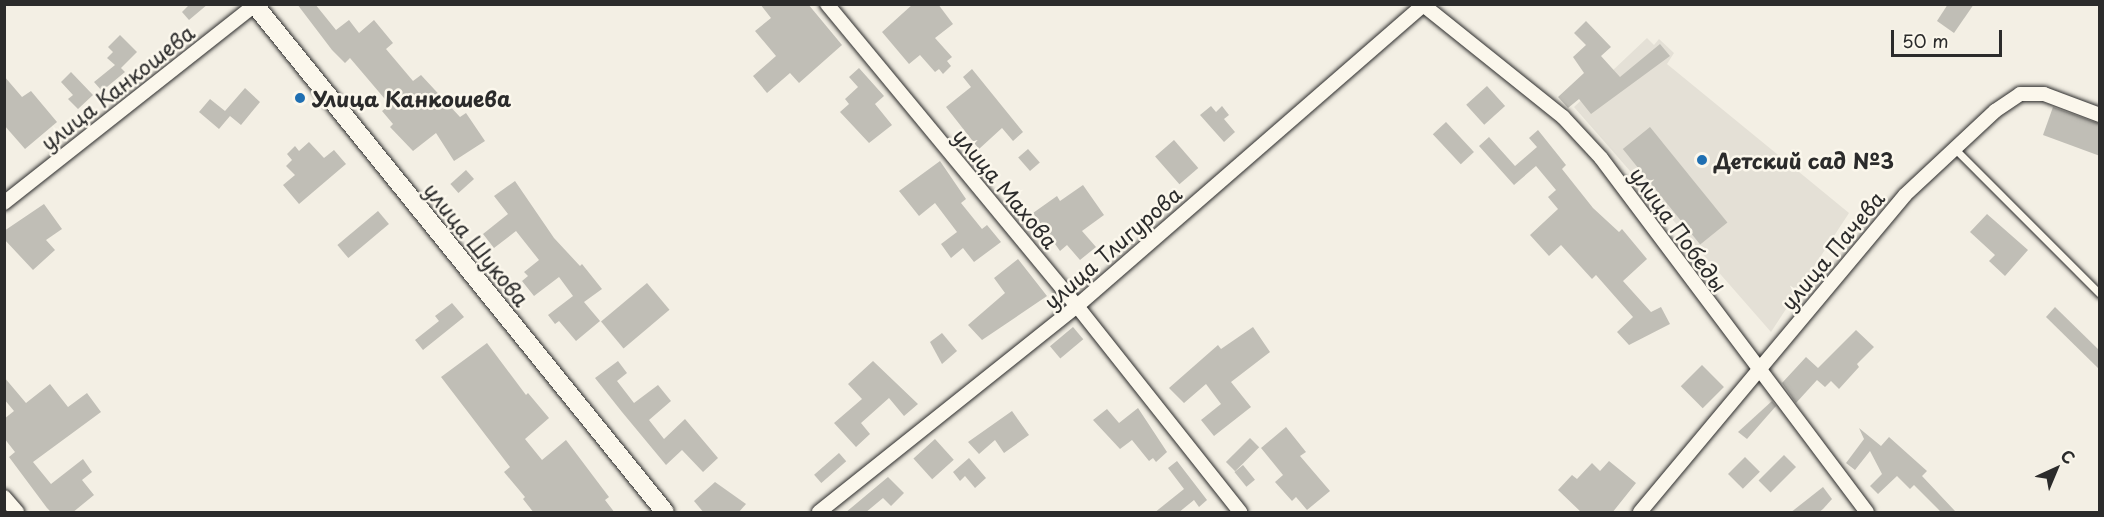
<!DOCTYPE html>
<html>
<head>
<meta charset="utf-8">
<style>
  body { margin:0 }
  #map { position:relative; width:2104px; height:517px; overflow:hidden; background:#f3efe4; font-family:"Playpen Sans",sans-serif }
  div>[style] { position:absolute }
  .built>* { inset:0; background:#e4e0d6 }
  .building>* { inset:0; background:#c0beb6; transform-origin:0 0 }
  .roads { filter:drop-shadow(0 0 2px #2b2b2b) drop-shadow(0 0 2px #2b2b2b) }
  .service>* { height:7px; margin:-3.5px; padding:0 3.5px; transform-origin:3.5px; border-radius:3.5px; background:#fbf7ec }
  .minor>* { height:14px; margin:-7px; padding:0 7px; transform-origin:7px; border-radius:7px; background:#fbf7ec }
  .secondary>* { height:18px; margin:-9px; padding:0 9px; transform-origin:9px; border-radius:9px; background:#fbf7ec }
  .dots>* { width:16px; height:16px; translate:-50% -50%; box-sizing:border-box; border:3px solid #fbf7ec; border-radius:50% }
  span { translate:-50% -50%; white-space:nowrap; text-align:center; line-height:1.15; -webkit-text-stroke:5px #fbf7ec; paint-order:stroke }
  .street-label { font-size:21px; color:#2b2b2b }
  .poi-label { font-size:21px; color:#2b2b2b; font-weight:700 }
  .left { translate:0 -50%; text-align:left }
  .frame { position:absolute; inset:0; border:6px solid #2b2b2b; pointer-events:none }
  .north { position:absolute; left:2026px; top:439px; width:60px; height:60px; -webkit-text-stroke:4px #fbf7ec; paint-order:stroke; rotate:44deg; font-size:16px; font-weight:700; line-height:24px; text-align:center; color:#2b2b2b }
  .north::after { content:''; display:block; margin:auto; width:21px; height:27px; background:#2b2b2b; clip-path:polygon(50% 0,100% 100%,50% 72%,0 100%) }
  .scale { position:absolute; left:1891px; top:30px; width:111px; height:27px; box-sizing:border-box; border:3px solid #2b2b2b; border-top:0; padding-left:8px; font-size:18px; line-height:21px; white-space:nowrap; color:#2b2b2b; -webkit-text-stroke:4px #fbf7ec; paint-order:stroke }
</style>
</head>
<body>
<div id="map">
  <div class="built">
    <i style="clip-path:polygon(1647px 38px,1654px 45px,1659px 39px,1674px 53px,1667px 64px,1849px 213px,1771px 332px,1574px 107px)"></i>
  </div>
  <div class="building">
    <i style="clip-path:polygon(190px 4px,208px 4px,189px 20px,182px 12px)"></i>
    <i style="clip-path:polygon(297px 4px,315px 4px,336px 30px,349px 20px,359px 33px,374px 20px,393px 43px,386px 49px,413px 81px,421px 75px,460px 117px,466px 113px,485px 141px,454px 161px,436px 133px,413px 151px,390px 127px,393px 124px,382px 111px,390px 105px,350px 58px,345px 63px,332px 50px)"></i>
    <i style="clip-path:polygon(760px 4px,808px 4px,842px 45px,799px 83px,790px 73px,767px 93px,753px 76px,776px 56px,755px 31px,771px 18px)"></i>
    <i style="clip-path:polygon(913px 4px,938px 4px,953px 24px,935px 38px,952px 57px,947px 61px,951px 66px,943px 74px,939px 69px,935px 72px,920px 55px,909px 64px,882px 32px)"></i>
    <i style="clip-path:polygon(1948px 4px,1974px 4px,1954px 33px,1937px 21px)"></i>
    <i style="clip-path:polygon(1586px 21px,1611px 47px,1601px 56px,1620px 77px,1660px 44px,1670px 56px,1591px 114px,1579px 99px,1568px 108px,1558px 97px,1584px 73px,1573px 57px,1586px 45px,1574px 33px)"></i>
    <i style="clip-path:polygon(120px 35px,137px 52px,121px 68px,125px 72px,102px 91px,94px 82px,115px 65px,107px 58px,113px 52px,108px 47px)"></i>
    <i style="clip-path:polygon(859px 68px,884px 96px,875px 104px,892px 125px,869px 143px,840px 112px,849px 104px,845px 99px,858px 87px,849px 77px)"></i>
    <i style="clip-path:polygon(972px 69px,1023px 132px,1013px 141px,1002px 128px,979px 149px,946px 107px,971px 87px,963px 77px)"></i>
    <i style="clip-path:polygon(71px 72px,93px 95px,78px 109px,68px 99px,73px 95px,61px 82px)"></i>
    <i style="clip-path:polygon(4px 76px,22px 97px,31px 91px,57px 122px,25px 149px,4px 125px)"></i>
    <i style="left:1487px;top:86px;width:27px;height:28px;rotate:48deg"></i>
    <i style="clip-path:polygon(245px 88px,260px 102px,241px 125px,230px 116px,219px 129px,199px 112px,210px 99px,225px 111px)"></i>
    <i style="clip-path:polygon(1211px 106px,1216px 112px,1222px 106px,1229px 115px,1224px 119px,1235px 132px,1224px 142px,1200px 115px)"></i>
    <i style="clip-path:polygon(2053px 107px,2100px 124px,2100px 156px,2043px 135px)"></i>
    <i style="left:1446px;top:122px;width:41px;height:18px;rotate:47deg"></i>
    <i style="left:1650px;top:127px;width:123px;height:35px;rotate:51deg"></i>
    <i style="clip-path:polygon(1538px 130px,1566px 165px,1562px 169px,1593px 208px,1619px 232px,1622px 229px,1647px 259px,1623px 281px,1651px 312px,1661px 307px,1670px 324px,1629px 345px,1617px 332px,1633px 317px,1596px 275px,1592px 279px,1561px 245px,1549px 256px,1530px 235px,1558px 209px,1548px 197px,1556px 190px,1536px 166px,1514px 185px,1479px 146px,1489px 137px,1515px 166px,1537px 147px,1529px 138px)"></i>
    <i style="left:1174px;top:140px;width:37px;height:25px;rotate:49deg"></i>
    <i style="clip-path:polygon(309px 142px,324px 158px,334px 150px,346px 164px,299px 204px,283px 185px,295px 175px,286px 166px,292px 160px,287px 154px,295px 146px,299px 151px)"></i>
    <i style="left:1028px;top:149px;width:18px;height:13px;rotate:49deg"></i>
    <i style="clip-path:polygon(940px 161px,966px 199px,961px 203px,982px 229px,987px 225px,1001px 242px,974px 262px,963px 248px,951px 258px,941px 244px,957px 232px,935px 203px,919px 216px,899px 191px)"></i>
    <i style="left:466px;top:170px;width:12px;height:21px;rotate:48deg"></i>
    <i style="clip-path:polygon(515px 181px,554px 238px,580px 266px,582px 264px,602px 289px,584px 302px,600px 321px,576px 341px,559px 321px,555px 324px,548px 315px,573px 296px,559px 277px,534px 296px,522px 281px,528px 276px,524px 272px,539px 260px,516px 231px,494px 248px,483px 234px,508px 214px,494px 196px)"></i>
    <i style="clip-path:polygon(1083px 185px,1104px 215px,1082px 231px,1096px 247px,1080px 260px,1067px 245px,1060px 251px,1033px 213px,1057px 196px,1060px 201px)"></i>
    <i style="clip-path:polygon(44px 204px,62px 229px,46px 240px,55px 250px,33px 270px,4px 239px,4px 231px)"></i>
    <i style="left:378px;top:211px;width:17px;height:53px;rotate:50deg"></i>
    <i style="clip-path:polygon(1987px 214px,2028px 250px,2005px 276px,1989px 261px,1995px 255px,1970px 232px)"></i>
    <i style="clip-path:polygon(1018px 259px,1047px 296px,982px 340px,968px 325px,1005px 293px,994px 278px)"></i>
    <i style="left:647px;top:283px;width:35px;height:60px;rotate:50deg"></i>
    <i style="clip-path:polygon(452px 303px,464px 317px,423px 350px,415px 340px,439px 321px,435px 316px)"></i>
    <i style="clip-path:polygon(2055px 307px,2100px 351px,2100px 370px,2046px 317px)"></i>
    <i style="left:1073px;top:327px;width:16px;height:30px;rotate:50deg"></i>
    <i style="clip-path:polygon(1253px 327px,1270px 352px,1231px 382px,1251px 407px,1214px 436px,1201px 420px,1221px 404px,1206px 384px,1184px 403px,1169px 388px,1218px 345px,1221px 349px)"></i>
    <i style="clip-path:polygon(1856px 330px,1874px 347px,1857px 364px,1859px 367px,1839px 389px,1831px 381px,1825px 387px,1817px 380px,1796px 403px,1782px 383px,1806px 357px,1818px 368px)"></i>
    <i style="clip-path:polygon(942px 333px,957px 351px,942px 364px,930px 342px)"></i>
    <i style="clip-path:polygon(487px 343px,526px 395px,528px 393px,549px 418px,525px 439px,542px 460px,566px 440px,609px 497px,605px 500px,615px 513px,534px 513px,523px 499px,525px 497px,504px 472px,510px 467px,441px 377px)"></i>
    <i style="clip-path:polygon(618px 361px,627px 373px,617px 381px,634px 403px,658px 385px,671px 401px,649px 420px,664px 439px,685px 419px,718px 458px,703px 472px,682px 450px,666px 465px,622px 412px,595px 378px)"></i>
    <i style="clip-path:polygon(873px 361px,918px 404px,904px 416px,889px 398px,861px 423px,870px 434px,856px 447px,834px 423px,862px 399px,848px 384px)"></i>
    <i style="left:1702px;top:365px;width:31px;height:30px;rotate:45deg"></i>
    <i style="clip-path:polygon(4px 377px,26px 403px,50px 384px,68px 407px,87px 393px,101px 412px,33px 462px,51px 484px,83px 459px,92px 472px,82px 480px,94px 495px,72px 513px,52px 513px,47px 508px,9px 457px,15px 452px,4px 438px,4px 419px,14px 411px,4px 399px)"></i>
    <i style="clip-path:polygon(1772px 401px,1776px 406px,1747px 439px,1738px 432px)"></i>
    <i style="clip-path:polygon(1138px 408px,1167px 452px,1156px 462px,1153px 458px,1149px 461px,1132px 440px,1120px 449px,1093px 420px,1107px 409px,1119px 423px)"></i>
    <i style="clip-path:polygon(1012px 411px,1029px 435px,1004px 453px,995px 440px,979px 454px,968px 442px)"></i>
    <i style="clip-path:polygon(1286px 427px,1306px 452px,1300px 456px,1330px 491px,1307px 510px,1296px 497px,1292px 501px,1275px 482px,1283px 475px,1261px 448px)"></i>
    <i style="clip-path:polygon(1859px 428px,1881px 446px,1889px 437px,1927px 471px,1922px 476px,1955px 511px,1942px 513px,1914px 485px,1910px 489px,1897px 476px,1878px 494px,1870px 486px,1882px 474px,1870px 451px,1855px 470px,1846px 463px,1864px 439px)"></i>
    <i style="left:1250px;top:438px;width:13px;height:34px;rotate:45deg"></i>
    <i style="left:935px;top:439px;width:28px;height:29px;rotate:48deg"></i>
    <i style="left:839px;top:453px;width:11px;height:33px;rotate:49deg"></i>
    <i style="left:1784px;top:455px;width:17px;height:36px;rotate:45deg"></i>
    <i style="left:1745px;top:457px;width:21px;height:24px;rotate:45deg"></i>
    <i style="clip-path:polygon(969px 458px,986px 478px,975px 488px,965px 476px,960px 481px,953px 472px)"></i>
    <i style="clip-path:polygon(1177px 461px,1207px 500px,1199px 507px,1194px 500px,1178px 513px,1154px 513px,1184px 489px,1168px 468px)"></i>
    <i style="clip-path:polygon(1609px 461px,1636px 483px,1612px 513px,1582px 513px,1558px 490px,1572px 475px,1577px 479px,1592px 463px,1600px 471px)"></i>
    <i style="left:1243px;top:465px;width:19px;height:11px;rotate:51deg"></i>
    <i style="clip-path:polygon(888px 477px,904px 493px,891px 506px,883px 498px,865px 513px,845px 513px)"></i>
    <i style="clip-path:polygon(715px 482px,746px 504px,738px 513px,704px 513px,694px 501px)"></i>
    <i style="clip-path:polygon(1823px 487px,1832px 499px,1823px 509px,1818px 513px,1790px 513px)"></i>
  </div>
  <div class="roads">
    <div class="service">
      <i style="left:1955px;top:149px;width:205px;rotate:45deg"></i>
    </div>
    <div class="minor">
      <i style="left:827px;top:4px;width:392px;rotate:50.4deg"></i>
      <i style="left:1077px;top:306px;width:263px;rotate:51.6deg"></i>
      <i style="left:1422px;top:4px;width:181px;rotate:38.7deg"></i>
      <i style="left:1563px;top:117px;width:56px;rotate:47.2deg"></i>
      <i style="left:1601px;top:158px;width:443px;rotate:53.1deg"></i>
      <i style="left:4px;top:203px;width:321px;rotate:-38.3deg"></i>
      <i style="left:4px;top:497px;width:20px;rotate:49deg"></i>
      <i style="left:819px;top:512px;width:330px;rotate:-38.6deg"></i>
      <i style="left:1077px;top:306px;width:460px;rotate:-41deg"></i>
      <i style="left:1640px;top:512px;width:413px;rotate:-50.1deg"></i>
      <i style="left:1905px;top:195px;width:123px;rotate:-43deg"></i>
      <i style="left:1995px;top:111px;width:30px;rotate:-34deg"></i>
      <i style="left:2020px;top:94px;width:24px"></i>
      <i style="left:2044px;top:94px;width:60px;rotate:20.6deg"></i>
    </div>
    <div class="secondary">
      <i style="left:254px;top:4px;width:653px;rotate:51.03deg"></i>
    </div>
  </div>
  <div class="dots">
    <i style="left:300px;top:98px;background:#1f6fb2"></i>
    <i style="left:1702px;top:160px;background:#1f6fb2"></i>
  </div>
  <div class="street-label">
    <span style="left:117px;top:87px;rotate:-38deg">улица Канкошева</span>
    <span style="left:1006px;top:188px;rotate:50deg">улица Махова</span>
    <span style="left:1679px;top:229px;rotate:54deg">улица Победы</span>
    <span style="left:477px;top:244px;rotate:51deg">улица Шукова</span>
    <span style="left:1112px;top:247px;rotate:-41deg">улица Тлигурова</span>
    <span style="left:1832px;top:250px;rotate:-50deg">улица Пачева</span>
  </div>
  <div class="poi-label">
    <span class="left" style="left:312px;top:98px">Улица Канкошева</span>
    <span class="left" style="left:1714px;top:160px">Детский сад №3</span>
  </div>
  <div class="frame"></div>
  <div class="north">С</div>
  <div class="scale">50 m</div>
</div>
</body>
</html>
